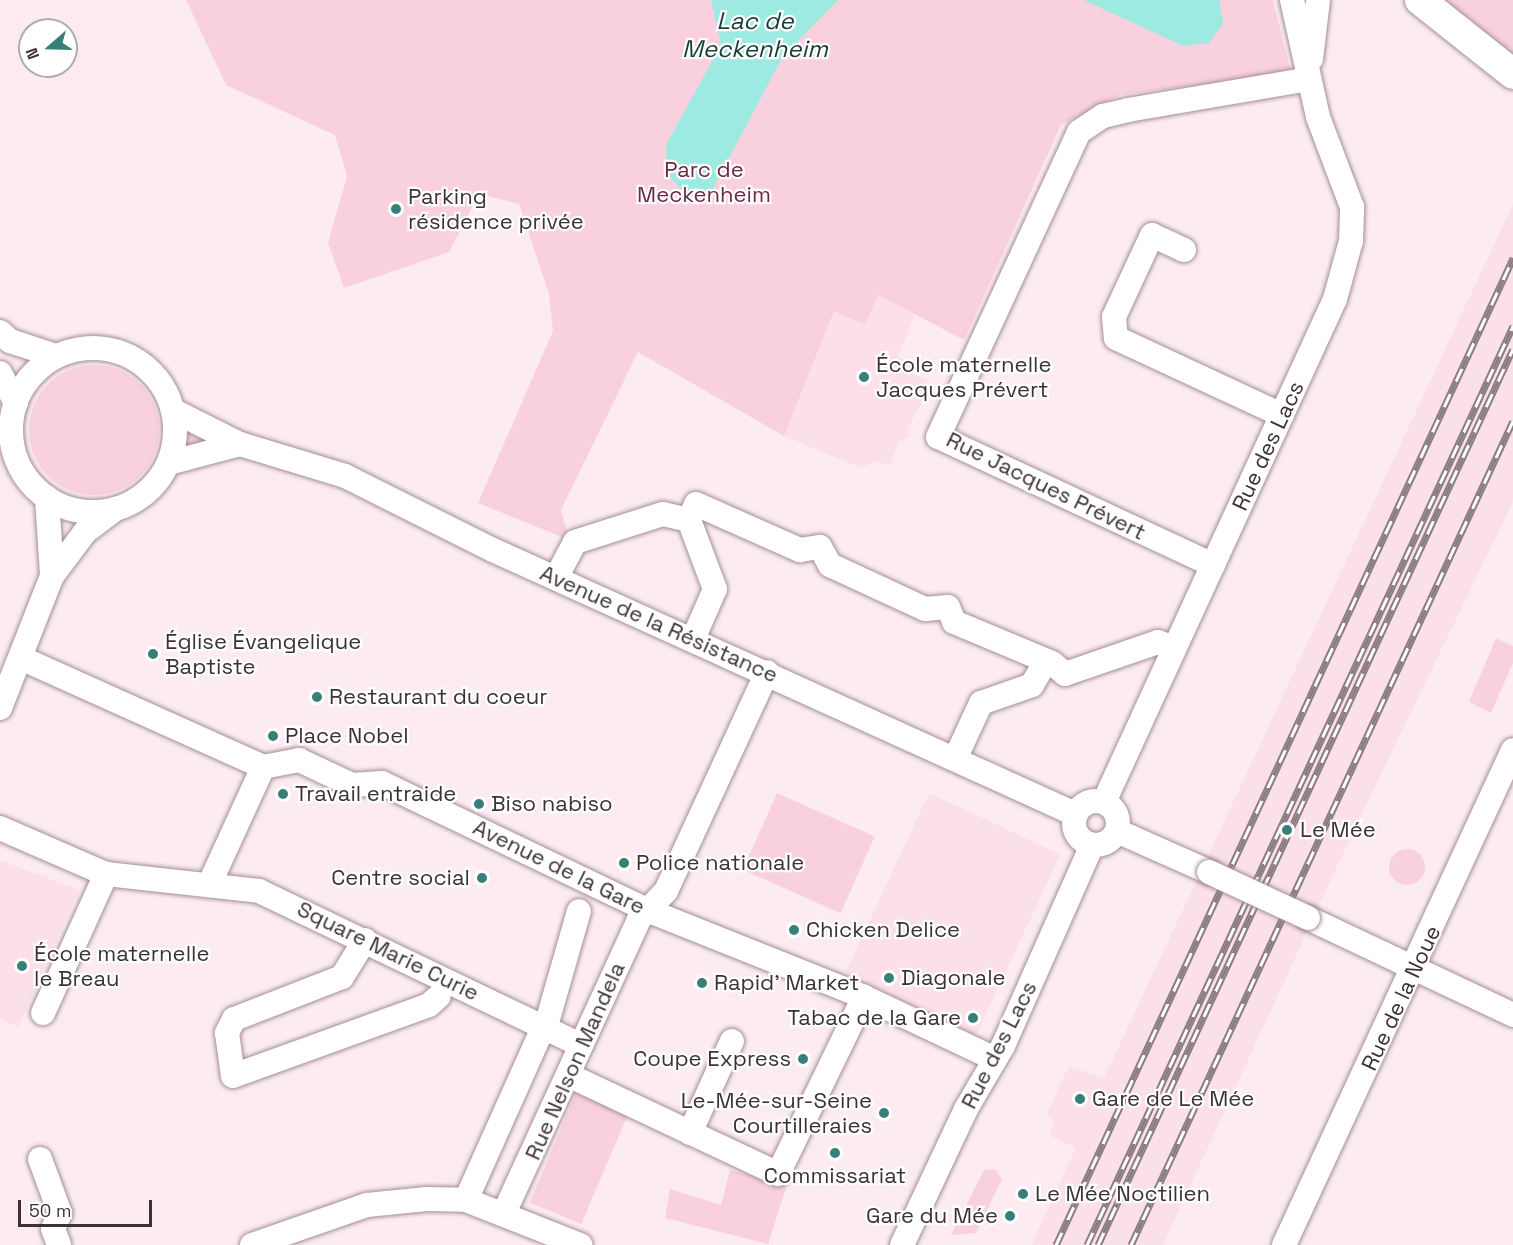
<!DOCTYPE html>
<html>
<head>
<meta charset="utf-8">
<style>
  body { margin:0 }
  #map { position:relative; width:1513px; height:1245px; overflow:hidden; background:#fcecf2; font-family:"Space Grotesk",sans-serif }
  div>[style] { position:absolute }
  .built>* { inset:0; background:#fbe0e9; transform-origin:0 0 }
  .green>* { inset:0; background:#f8d0de; transform-origin:0 0 }
  .round { border-radius:50% }
  .water>* { inset:0; background:#9ceae1 }
  .roads { filter:drop-shadow(0 0 2px #a58e96) drop-shadow(0 0 2px #a58e96) }
  .minor>* { height:24px; margin:-12px; padding:0 12px; transform-origin:12px; border-radius:12px; background:#fff }
  .minor>.ring { margin:-12px; padding:0; box-sizing:content-box; background:none; border:24px solid #fff; border-radius:50% }
  .major>* { height:30px; margin:-15px; padding:0 15px; transform-origin:15px; border-radius:15px; background:#fff }
  .rail>* { height:7px; margin-top:-3.5px; transform-origin:0; background:repeating-linear-gradient(90deg,#fff 0 14px,#897d82 0 28px); box-sizing:border-box; border-block:2px solid #897d82 }
  .bridges { filter:drop-shadow(0 0 2px #a58e96) drop-shadow(0 0 2px #a58e96) }
  .minor-bridge>* { height:24px; margin:-12px; padding:0 12px; transform-origin:12px; border-radius:12px; background:#fff }
  .dots>* { width:16px; height:16px; translate:-50% -50%; box-sizing:border-box; border:3px solid #fff; border-radius:50% }
  span { translate:-50% -50%; white-space:nowrap; text-align:center; line-height:1.15; -webkit-text-stroke:4.5px #fff; paint-order:stroke }
  .park-label { font-size:22px; color:#6d2647 }
  .poi-label { font-size:22px; color:#3c3236 }
  .left { translate:0 -50%; text-align:left }
  .right { translate:-100% -50%; text-align:right }
  .street-label { font-size:22px; color:#3c3236 }
  .water-label { font-size:24px; color:#183e3a; font-style:italic }
  .north { position:absolute; left:18px; top:18px; width:60px; height:60px; box-sizing:border-box; background:#fff; border:2px solid #b1adaf; border-radius:50%; rotate:250deg; font-size:16px; font-weight:700; line-height:24px; text-align:center; color:#3c3236 }
  .north::after { content:''; display:block; margin:auto; width:21px; height:27px; background:#377f78; clip-path:polygon(50% 0,100% 100%,50% 72%,0 100%) }
  .scale { position:absolute; left:18px; top:1200px; width:134px; height:27px; box-sizing:border-box; border:3px solid #3c3236; border-top:0; padding-left:8px; font-size:18px; line-height:21px; white-space:nowrap; color:#3c3236; -webkit-text-stroke:4px #fff; paint-order:stroke }
</style>
</head>
<body>
<div id="map">
  <div class="built">
    <i style="clip-path:polygon(1513px 204px,1513px 502px,1353px 832px,1163px 1245px,1031px 1245px,1076px 1148px,1049px 1135px,1055px 1122px,1047px 1113px,1069px 1066px,1104px 1078px)"></i>
    <i style="clip-path:polygon(878px 295px,915px 315px,898px 357px,914px 365px,910px 372px,932px 383px,907px 430px,910px 437px,899px 441px,889px 466px,877px 461px,861px 468px,784px 436px,834px 311px)"></i>
    <i style="left:929px;top:793px;width:145px;height:199px;rotate:25deg"></i>
    <i style="clip-path:polygon(0 860px,79px 890px,18px 1027px,0 1019px)"></i>
  </div>
  <div class="green">
    <i style="clip-path:polygon(186px 0,1273px 0,1291px 73px,1120px 95px,1061px 125px,964px 340px,878px 295px,865px 325px,834px 311px,784px 436px,638px 352px,561px 510px,567px 532px,562px 537px,478px 503px,553px 331px,549px 294px,519px 204px,479px 194px,449px 252px,344px 288px,328px 243px,347px 176px,335px 135px,226px 85px)"></i>
    <i style="clip-path:polygon(1441px 0,1513px 0,1513px 55px)"></i>
    <i class="round" style="left:29px;top:365px;width:130px;height:130px"></i>
    <i style="clip-path:polygon(183px 422px,228px 443px,180px 456px)"></i>
    <i style="clip-path:polygon(1496px 638px,1513px 646px,1513px 663px,1491px 713px,1469px 702px)"></i>
    <i style="left:777px;top:793px;width:107px;height:84px;rotate:24deg"></i>
    <i class="round" style="left:1389px;top:849px;width:36px;height:36px"></i>
    <i style="left:577px;top:1091px;width:56px;height:121px;rotate:23deg"></i>
    <i style="clip-path:polygon(995px 1169px,1002px 1179px,976px 1233px,951px 1235px,984px 1170px)"></i>
    <i style="clip-path:polygon(730px 1170px,787px 1185px,768px 1244px,665px 1218px,670px 1189px,721px 1205px)"></i>
  </div>
  <div class="water">
    <i style="clip-path:polygon(711px 0,838px 0,783px 56px,711px 192px,693px 203px,665px 171px,667px 143px,721px 45px)"></i>
    <i style="clip-path:polygon(1084px 0,1219px 0,1223px 23px,1209px 43px,1183px 46px)"></i>
  </div>
  <div class="roads">
    <div class="minor">
      <i style="left:1311px;top:59px;width:59px;rotate:-83.2deg"></i>
      <i style="left:1184px;top:250px;width:35px;rotate:-155deg"></i>
      <i style="left:1152px;top:235px;width:90px;rotate:114.9deg"></i>
      <i style="left:1114px;top:317px;width:21px;rotate:85deg"></i>
      <i style="left:1116px;top:338px;width:183px;rotate:24.9deg"></i>
      <i style="left:0;top:332px;width:13px;rotate:42deg"></i>
      <i style="left:10px;top:341px;width:48px;rotate:18.1deg"></i>
      <i class="ring" style="left:11px;top:348px;width:140px;height:140px"></i>
      <i style="left:0;top:373px;width:34px;rotate:62deg"></i>
      <i style="left:174px;top:411px;width:74px;rotate:26.6deg"></i>
      <i style="left:240px;top:444px;width:110px;rotate:16.9deg"></i>
      <i style="left:345px;top:476px;width:165px;rotate:26.6deg"></i>
      <i style="left:493px;top:550px;width:639px;rotate:24.4deg"></i>
      <i style="left:169px;top:463px;width:73px;rotate:-15deg"></i>
      <i style="left:47px;top:498px;width:78px;rotate:86.3deg"></i>
      <i style="left:689px;top:520px;width:74px;rotate:69.4deg"></i>
      <i style="left:715px;top:589px;width:55px;rotate:113.7deg"></i>
      <i style="left:1213px;top:565px;width:303px;rotate:-155deg"></i>
      <i style="left:938px;top:437px;width:336px;rotate:-65.2deg"></i>
      <i style="left:1079px;top:132px;width:29px;rotate:-34deg"></i>
      <i style="left:1103px;top:116px;width:26px;rotate:-13deg"></i>
      <i style="left:1128px;top:110px;width:184px;rotate:-9.7deg"></i>
      <i style="left:557px;top:576px;width:38px;rotate:-62deg"></i>
      <i style="left:575px;top:542px;width:92px;rotate:-17.7deg"></i>
      <i style="left:663px;top:514px;width:27px;rotate:13deg"></i>
      <i style="left:689px;top:520px;width:17px;rotate:-66deg"></i>
      <i style="left:696px;top:504px;width:114px;rotate:23.9deg"></i>
      <i style="left:800px;top:550px;width:20px;rotate:-9deg"></i>
      <i style="left:820px;top:547px;width:21px;rotate:61deg"></i>
      <i style="left:830px;top:565px;width:105px;rotate:24.9deg"></i>
      <i style="left:925px;top:609px;width:23px;rotate:-5deg"></i>
      <i style="left:948px;top:607px;width:16px;rotate:68deg"></i>
      <i style="left:954px;top:622px;width:106px;rotate:22.7deg"></i>
      <i style="left:1052px;top:663px;width:17px;rotate:40deg"></i>
      <i style="left:1065px;top:674px;width:98px;rotate:-19deg"></i>
      <i style="left:1158px;top:642px;width:17px;rotate:21deg"></i>
      <i style="left:23px;top:659px;width:263px;rotate:24.2deg"></i>
      <i style="left:263px;top:767px;width:37px;rotate:-11deg"></i>
      <i style="left:299px;top:760px;width:59px;rotate:25.3deg"></i>
      <i style="left:352px;top:785px;width:30px;rotate:-4deg"></i>
      <i style="left:382px;top:783px;width:294px;rotate:25.6deg"></i>
      <i style="left:647px;top:910px;width:234px;rotate:21.8deg"></i>
      <i style="left:864px;top:997px;width:145px;rotate:25.3deg"></i>
      <i style="left:0;top:708px;width:142px;rotate:-68.5deg"></i>
      <i style="left:52px;top:576px;width:55px;rotate:-53.1deg"></i>
      <i style="left:85px;top:532px;width:39px;rotate:-37deg"></i>
      <i style="left:955px;top:759px;width:62px;rotate:-65.1deg"></i>
      <i style="left:981px;top:703px;width:54px;rotate:-19.4deg"></i>
      <i style="left:1032px;top:685px;width:24px;rotate:-60deg"></i>
      <i class="ring" style="left:1074px;top:801px;width:20px;height:20px"></i>
      <i style="left:1104px;top:802px;width:554px;rotate:-65.33deg"></i>
      <i style="left:1335px;top:299px;width:60px;rotate:-74.6deg"></i>
      <i style="left:1351px;top:241px;width:34px;rotate:-88deg"></i>
      <i style="left:1352px;top:207px;width:96px;rotate:-110.7deg"></i>
      <i style="left:1318px;top:117px;width:120px;rotate:-102.5deg"></i>
      <i style="left:0;top:828px;width:116px;rotate:23.5deg"></i>
      <i style="left:106px;top:874px;width:154px;rotate:6.3deg"></i>
      <i style="left:259px;top:891px;width:357px;rotate:25.6deg"></i>
      <i style="left:1117px;top:831px;width:101px;rotate:24deg"></i>
      <i style="left:209px;top:885px;width:130px;rotate:-65.4deg"></i>
      <i style="left:1308px;top:918px;width:227px;rotate:25.3deg"></i>
      <i style="left:365px;top:940px;width:44px;rotate:121.9deg"></i>
      <i style="left:342px;top:977px;width:116px;rotate:158.7deg"></i>
      <i style="left:234px;top:1019px;width:16px;rotate:117deg"></i>
      <i style="left:227px;top:1033px;width:43px;rotate:82.1deg"></i>
      <i style="left:233px;top:1076px;width:208px;rotate:-19.9deg"></i>
      <i style="left:429px;top:1005px;width:13px;rotate:-42deg"></i>
      <i style="left:43px;top:1013px;width:153px;rotate:-65.6deg"></i>
      <i style="left:548px;top:1019px;width:112px;rotate:-74deg"></i>
      <i style="left:568px;top:1075px;width:232px;rotate:25.2deg"></i>
      <i style="left:778px;top:1174px;width:197px;rotate:-64.1deg"></i>
      <i style="left:690px;top:1133px;width:101px;rotate:-65.5deg"></i>
      <i style="left:40px;top:1159px;width:58px;rotate:69.7deg"></i>
      <i style="left:60px;top:1213px;width:17px;rotate:114deg"></i>
      <i style="left:53px;top:1229px;width:17px;rotate:69deg"></i>
      <i style="left:466px;top:1200px;width:191px;rotate:-65.9deg"></i>
      <i style="left:504px;top:1213px;width:324px;rotate:-65.3deg"></i>
      <i style="left:639px;top:919px;width:39px;rotate:-46deg"></i>
      <i style="left:666px;top:891px;width:241px;rotate:-65.2deg"></i>
      <i style="left:252px;top:1245px;width:122px;rotate:-19.2deg"></i>
      <i style="left:367px;top:1205px;width:60px;rotate:-5.7deg"></i>
      <i style="left:427px;top:1199px;width:39px;rotate:1deg"></i>
      <i style="left:466px;top:1200px;width:123px;rotate:21.5deg"></i>
      <i style="left:902px;top:1245px;width:150px;rotate:-64.8deg"></i>
      <i style="left:966px;top:1109px;width:73px;rotate:-59.6deg"></i>
      <i style="left:1003px;top:1046px;width:220px;rotate:-66.1deg"></i>
      <i style="left:1284px;top:1245px;width:545px;rotate:-65.17deg"></i>
    </div>
    <div class="major">
      <i style="left:1420px;top:0;width:119px;rotate:38.5deg"></i>
    </div>
  </div>
  <div class="rail">
    <i style="left:1056px;top:1245px;width:1088px;rotate:-65.15deg"></i>
    <i style="left:1087px;top:1245px;width:1013px;rotate:-65.13deg"></i>
    <i style="left:1098px;top:1245px;width:987px;rotate:-65.15deg"></i>
    <i style="left:1131px;top:1245px;width:908px;rotate:-65.13deg"></i>
  </div>
  <div class="bridges">
    <div class="minor-bridge">
      <i style="left:1209px;top:872px;width:109px;rotate:24.9deg"></i>
    </div>
  </div>
  <div class="dots">
    <i style="left:396px;top:209px;background:#377f78"></i>
    <i style="left:864px;top:377px;background:#377f78"></i>
    <i style="left:153px;top:654px;background:#377f78"></i>
    <i style="left:317px;top:697px;background:#377f78"></i>
    <i style="left:273px;top:736px;background:#377f78"></i>
    <i style="left:283px;top:794px;background:#377f78"></i>
    <i style="left:479px;top:804px;background:#377f78"></i>
    <i style="left:1287px;top:830px;background:#377f78"></i>
    <i style="left:624px;top:863px;background:#377f78"></i>
    <i style="left:482px;top:878px;background:#377f78"></i>
    <i style="left:794px;top:930px;background:#377f78"></i>
    <i style="left:22px;top:966px;background:#377f78"></i>
    <i style="left:889px;top:978px;background:#377f78"></i>
    <i style="left:702px;top:983px;background:#377f78"></i>
    <i style="left:973px;top:1018px;background:#377f78"></i>
    <i style="left:803px;top:1059px;background:#377f78"></i>
    <i style="left:1080px;top:1099px;background:#377f78"></i>
    <i style="left:884px;top:1113px;background:#377f78"></i>
    <i style="left:835px;top:1153px;background:#377f78"></i>
    <i style="left:1023px;top:1194px;background:#377f78"></i>
    <i style="left:1010px;top:1216px;background:#377f78"></i>
  </div>
  <div class="park-label">
    <span style="left:704px;top:182px">Parc de<br>Meckenheim</span>
  </div>
  <div class="poi-label">
    <span class="left" style="left:408px;top:209px">Parking<br>résidence privée</span>
    <span class="left" style="left:876px;top:377px">École maternelle<br>Jacques Prévert</span>
    <span class="left" style="left:165px;top:654px">Église Évangelique<br>Baptiste</span>
    <span class="left" style="left:329px;top:697px">Restaurant du coeur</span>
    <span class="left" style="left:285px;top:736px">Place Nobel</span>
    <span class="left" style="left:295px;top:794px">Travail entraide</span>
    <span class="left" style="left:491px;top:804px">Biso nabiso</span>
    <span class="left" style="left:1300px;top:830px">Le Mée</span>
    <span class="left" style="left:636px;top:863px">Police nationale</span>
    <span class="right" style="left:470px;top:878px">Centre social</span>
    <span class="left" style="left:806px;top:930px">Chicken Delice</span>
    <span class="left" style="left:34px;top:966px">École maternelle<br>le Breau</span>
    <span class="left" style="left:901px;top:978px">Diagonale</span>
    <span class="left" style="left:714px;top:983px">Rapid’ Market</span>
    <span class="right" style="left:961px;top:1018px">Tabac de la Gare</span>
    <span class="right" style="left:791px;top:1059px">Coupe Express</span>
    <span class="left" style="left:1092px;top:1099px">Gare de Le Mée</span>
    <span class="right" style="left:872px;top:1113px">Le-Mée-sur-Seine<br>Courtilleraies</span>
    <span style="left:835px;top:1176px">Commissariat</span>
    <span class="left" style="left:1035px;top:1194px">Le Mée Noctilien</span>
    <span class="right" style="left:998px;top:1216px">Gare du Mée</span>
  </div>
  <div class="street-label">
    <span style="left:1268px;top:446px;rotate:-65deg">Rue des Lacs</span>
    <span style="left:1046px;top:486px;rotate:26deg">Rue Jacques Prévert</span>
    <span style="left:659px;top:624px;rotate:24deg">Avenue de la Résistance</span>
    <span style="left:559px;top:867px;rotate:26deg">Avenue de la Gare</span>
    <span style="left:388px;top:951px;rotate:26deg">Square Marie Curie</span>
    <span style="left:1401px;top:998px;rotate:-65deg">Rue de la Noue</span>
    <span style="left:999px;top:1045px;rotate:-63deg">Rue des Lacs</span>
    <span style="left:575px;top:1061px;rotate:-66deg">Rue Nelson Mandela</span>
  </div>
  <div class="water-label">
    <span style="left:755px;top:35px">Lac de<br>Meckenheim</span>
  </div>
  <div class="north">N</div>
  <div class="scale">50 m</div>
</div>
</body>
</html>
